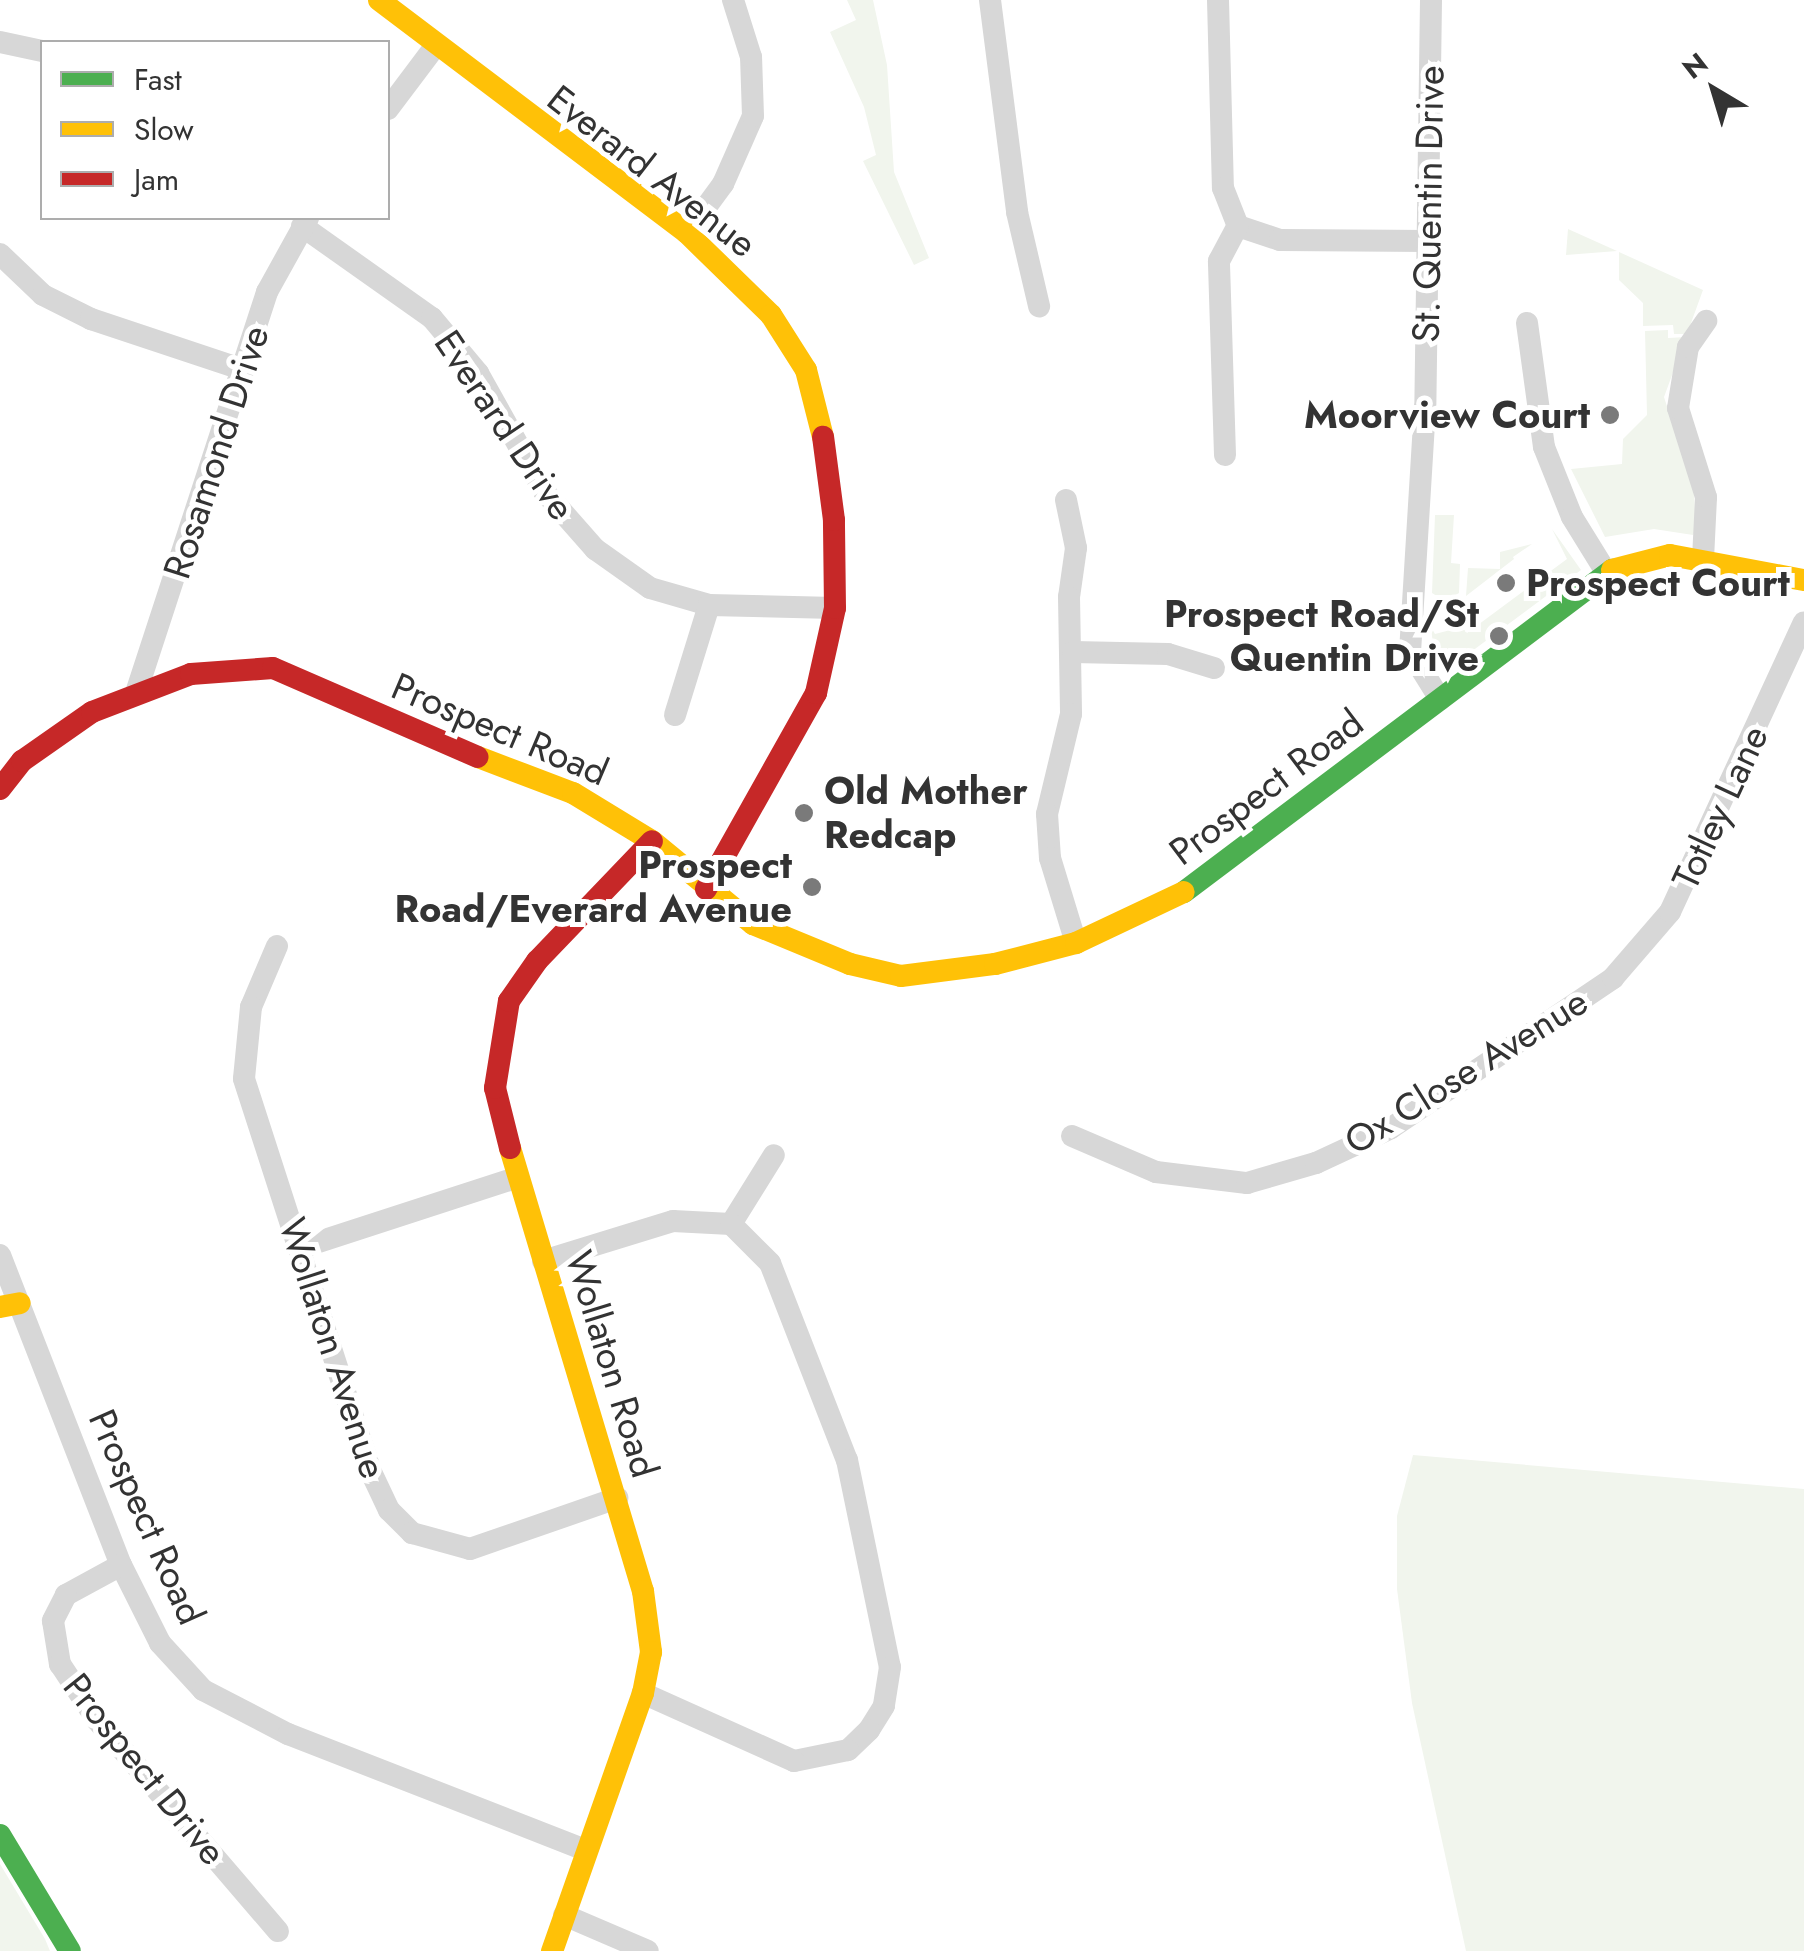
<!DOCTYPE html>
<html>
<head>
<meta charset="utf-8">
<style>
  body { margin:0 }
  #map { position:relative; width:1804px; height:1951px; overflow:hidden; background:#fff; font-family:Jost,sans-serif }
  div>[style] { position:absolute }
  .green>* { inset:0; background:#f1f5ed }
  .street>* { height:22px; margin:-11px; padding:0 11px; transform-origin:11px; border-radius:11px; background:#d7d7d7 }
  .fast>* { height:22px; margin:-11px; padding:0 11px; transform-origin:11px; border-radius:11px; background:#4caf50 }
  .slow>* { height:22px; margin:-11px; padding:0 11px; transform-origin:11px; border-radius:11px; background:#ffc107 }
  .jam>* { height:22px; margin:-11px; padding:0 11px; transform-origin:11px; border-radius:11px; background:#c62828 }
  .dots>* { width:28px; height:28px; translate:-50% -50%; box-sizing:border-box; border:5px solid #fff; border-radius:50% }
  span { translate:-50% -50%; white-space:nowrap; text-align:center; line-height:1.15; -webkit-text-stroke:10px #fff; paint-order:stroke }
  .street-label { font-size:38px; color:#333 }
  .poi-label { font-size:38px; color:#333; font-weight:700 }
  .right { translate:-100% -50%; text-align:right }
  .left { translate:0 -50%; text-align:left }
  .legend { position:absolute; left:40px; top:40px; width:350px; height:180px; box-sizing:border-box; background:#fff; border:2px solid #adadad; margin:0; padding:12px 18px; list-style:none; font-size:30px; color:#333 }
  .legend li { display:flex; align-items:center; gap:20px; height:50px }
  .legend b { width:50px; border:2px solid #adadad }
  .north { position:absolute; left:1664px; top:40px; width:100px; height:100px; -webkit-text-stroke:8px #fff; paint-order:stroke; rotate:322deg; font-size:28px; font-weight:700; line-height:40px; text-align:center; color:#333 }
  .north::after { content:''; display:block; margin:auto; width:35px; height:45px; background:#333; clip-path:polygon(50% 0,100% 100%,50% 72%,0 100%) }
</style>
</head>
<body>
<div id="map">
  <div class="green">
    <i style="clip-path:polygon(847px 0,873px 0,887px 65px,894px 172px,929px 258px,914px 265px,863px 161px,876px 155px,864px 107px,830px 32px,856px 20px)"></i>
    <i style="clip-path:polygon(1568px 229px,1617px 251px,1566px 255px)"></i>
    <i style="clip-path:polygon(1619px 252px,1703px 290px,1687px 334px,1674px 334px,1673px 325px,1643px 326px,1643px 303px,1619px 280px)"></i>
    <i style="clip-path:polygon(1668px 330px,1668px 338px,1686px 337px,1664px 397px,1694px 492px,1696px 530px,1693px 535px,1654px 529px,1605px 537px,1571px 469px,1622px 464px,1623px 439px,1647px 415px,1645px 331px)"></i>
    <i style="clip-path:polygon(1435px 515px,1454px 515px,1451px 563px,1460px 564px,1459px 593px,1445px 601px,1432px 593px)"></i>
    <i style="clip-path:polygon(1552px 529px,1581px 570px,1452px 666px,1435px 662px,1431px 627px,1435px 634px,1462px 627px,1467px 633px,1567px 559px)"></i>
    <i style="clip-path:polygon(1532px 544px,1513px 557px,1514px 559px,1466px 596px,1468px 568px,1500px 569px,1500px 552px)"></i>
    <i style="clip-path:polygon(1413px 1455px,1804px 1489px,1804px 1951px,1466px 1951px,1412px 1703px,1397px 1589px,1397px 1516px)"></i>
    <i style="clip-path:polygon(0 1864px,45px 1939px,50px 1951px,0 1951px)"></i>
  </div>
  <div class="street">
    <i style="left:990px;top:0;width:214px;rotate:82.7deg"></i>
    <i style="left:1017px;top:212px;width:97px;rotate:76.8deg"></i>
    <i style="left:1218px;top:0;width:188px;rotate:88.5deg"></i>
    <i style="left:1223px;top:188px;width:41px;rotate:68.5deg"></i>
    <i style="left:1238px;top:226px;width:44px;rotate:18.4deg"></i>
    <i style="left:1280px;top:240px;width:148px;rotate:0.4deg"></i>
    <i style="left:1431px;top:0;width:407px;rotate:90.8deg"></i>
    <i style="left:1425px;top:407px;width:244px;rotate:93.5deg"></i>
    <i style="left:1410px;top:651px;width:57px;rotate:58deg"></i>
    <i style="left:0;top:42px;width:43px;rotate:12.1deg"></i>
    <i style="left:388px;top:109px;width:80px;rotate:-53.1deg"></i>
    <i style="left:302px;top:226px;width:159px;rotate:35.3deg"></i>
    <i style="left:432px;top:318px;width:72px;rotate:50.1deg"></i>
    <i style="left:478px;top:373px;width:134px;rotate:60.9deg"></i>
    <i style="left:543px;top:490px;width:79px;rotate:48.6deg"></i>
    <i style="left:595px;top:549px;width:67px;rotate:35.3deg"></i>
    <i style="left:650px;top:588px;width:61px;rotate:16.1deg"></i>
    <i style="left:709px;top:605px;width:126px;rotate:1.4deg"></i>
    <i style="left:687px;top:233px;width:61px;rotate:-53.7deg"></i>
    <i style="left:723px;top:184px;width:74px;rotate:-66.2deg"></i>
    <i style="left:753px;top:116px;width:59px;rotate:-91.9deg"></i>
    <i style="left:751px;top:57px;width:60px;rotate:-107.5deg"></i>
    <i style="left:0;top:254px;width:59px;rotate:43.6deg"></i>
    <i style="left:43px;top:295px;width:54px;rotate:26.6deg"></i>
    <i style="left:91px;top:319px;width:161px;rotate:18.4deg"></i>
    <i style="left:1527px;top:323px;width:125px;rotate:82.2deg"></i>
    <i style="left:1544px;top:447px;width:75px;rotate:68.2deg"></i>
    <i style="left:1572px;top:517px;width:65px;rotate:58.3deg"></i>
    <i style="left:1225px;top:455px;width:194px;rotate:-91.8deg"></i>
    <i style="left:1219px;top:261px;width:40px;rotate:-62deg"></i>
    <i style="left:1066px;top:500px;width:49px;rotate:78.2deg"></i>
    <i style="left:1076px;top:548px;width:49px;rotate:98.1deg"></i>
    <i style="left:1069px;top:597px;width:117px;rotate:89deg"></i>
    <i style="left:1071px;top:714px;width:103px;rotate:103.5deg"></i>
    <i style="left:1047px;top:814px;width:44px;rotate:86.1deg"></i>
    <i style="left:1050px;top:858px;width:89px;rotate:73deg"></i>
    <i style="left:1703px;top:559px;width:62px;rotate:-87.2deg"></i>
    <i style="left:1706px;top:497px;width:93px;rotate:-107.5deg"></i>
    <i style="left:1678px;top:408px;width:62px;rotate:-80.7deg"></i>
    <i style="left:1688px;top:347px;width:32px;rotate:-55deg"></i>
    <i style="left:1073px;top:652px;width:95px;rotate:1.2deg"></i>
    <i style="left:1168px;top:654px;width:48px;rotate:16.9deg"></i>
    <i style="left:136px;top:693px;width:422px;rotate:-71.9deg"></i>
    <i style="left:267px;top:292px;width:85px;rotate:-61deg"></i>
    <i style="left:675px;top:715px;width:115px;rotate:-72.8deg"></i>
    <i style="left:277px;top:946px;width:66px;rotate:113.1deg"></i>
    <i style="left:251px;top:1007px;width:72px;rotate:95.6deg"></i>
    <i style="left:244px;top:1079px;width:413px;rotate:72.1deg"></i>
    <i style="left:371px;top:1472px;width:42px;rotate:64.7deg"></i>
    <i style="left:389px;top:1510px;width:33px;rotate:45deg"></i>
    <i style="left:412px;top:1533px;width:60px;rotate:15.4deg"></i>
    <i style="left:470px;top:1549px;width:156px;rotate:-19.1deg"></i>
    <i style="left:1072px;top:1136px;width:91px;rotate:23.2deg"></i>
    <i style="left:1156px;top:1172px;width:92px;rotate:6.9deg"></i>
    <i style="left:1247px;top:1183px;width:72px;rotate:-16.2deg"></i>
    <i style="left:1316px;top:1163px;width:83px;rotate:-25deg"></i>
    <i style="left:1391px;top:1128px;width:268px;rotate:-34deg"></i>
    <i style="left:1613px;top:978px;width:87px;rotate:-49.2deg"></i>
    <i style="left:1670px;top:912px;width:319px;rotate:-65.2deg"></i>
    <i style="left:731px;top:1224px;width:81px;rotate:-58.1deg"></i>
    <i style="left:300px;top:1248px;width:229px;rotate:-18deg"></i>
    <i style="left:0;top:1255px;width:333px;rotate:68.7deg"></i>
    <i style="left:121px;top:1565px;width:87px;rotate:63.4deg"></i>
    <i style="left:160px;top:1643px;width:64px;rotate:47.5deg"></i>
    <i style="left:203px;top:1690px;width:96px;rotate:27.4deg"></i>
    <i style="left:288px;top:1734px;width:319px;rotate:21.3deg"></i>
    <i style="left:543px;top:1261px;width:136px;rotate:-17.1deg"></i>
    <i style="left:673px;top:1221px;width:58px;rotate:3deg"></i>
    <i style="left:731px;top:1224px;width:55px;rotate:45deg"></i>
    <i style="left:770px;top:1263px;width:212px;rotate:68.7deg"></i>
    <i style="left:847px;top:1460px;width:211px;rotate:78.3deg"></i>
    <i style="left:890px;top:1667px;width:39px;rotate:99deg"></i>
    <i style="left:884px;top:1706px;width:28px;rotate:122deg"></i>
    <i style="left:869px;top:1730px;width:29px;rotate:136deg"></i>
    <i style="left:848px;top:1750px;width:55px;rotate:168.5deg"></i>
    <i style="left:794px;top:1761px;width:166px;rotate:-155.8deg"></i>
    <i style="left:121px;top:1565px;width:63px;rotate:151.4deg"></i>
    <i style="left:66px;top:1595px;width:29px;rotate:117deg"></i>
    <i style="left:53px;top:1621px;width:44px;rotate:80.8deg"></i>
    <i style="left:60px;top:1664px;width:67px;rotate:56.5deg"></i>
    <i style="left:97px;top:1720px;width:278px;rotate:49.4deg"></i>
    <i style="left:564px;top:1915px;width:91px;rotate:23.2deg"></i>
  </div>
  <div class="fast">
    <i style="left:1184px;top:892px;width:536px;rotate:-36.96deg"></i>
    <i style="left:0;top:1835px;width:135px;rotate:58.9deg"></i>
  </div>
  <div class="slow">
    <i style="left:379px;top:0;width:386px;rotate:37.1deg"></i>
    <i style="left:687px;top:233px;width:117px;rotate:44.3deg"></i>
    <i style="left:771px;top:315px;width:65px;rotate:57.5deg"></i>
    <i style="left:806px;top:370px;width:69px;rotate:75.8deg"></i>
    <i style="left:1612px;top:570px;width:60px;rotate:-14.5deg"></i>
    <i style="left:1670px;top:555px;width:136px;rotate:10.6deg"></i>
    <i style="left:478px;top:757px;width:102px;rotate:20.8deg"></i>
    <i style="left:573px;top:793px;width:92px;rotate:31.3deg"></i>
    <i style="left:652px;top:841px;width:131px;rotate:39.4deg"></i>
    <i style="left:753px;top:924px;width:105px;rotate:22.4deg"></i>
    <i style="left:850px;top:964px;width:52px;rotate:13.2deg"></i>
    <i style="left:901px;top:976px;width:95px;rotate:-7.3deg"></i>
    <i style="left:995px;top:964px;width:84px;rotate:-14.5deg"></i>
    <i style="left:1076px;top:943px;width:119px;rotate:-25.3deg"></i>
    <i style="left:510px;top:1148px;width:463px;rotate:73.3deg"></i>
    <i style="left:643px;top:1591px;width:62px;rotate:82.5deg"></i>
    <i style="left:651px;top:1652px;width:42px;rotate:101deg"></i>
    <i style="left:643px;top:1693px;width:274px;rotate:109.4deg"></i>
    <i style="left:0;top:1307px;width:20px;rotate:-11deg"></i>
  </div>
  <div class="jam">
    <i style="left:0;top:789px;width:36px;rotate:-52deg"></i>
    <i style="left:22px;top:761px;width:85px;rotate:-35deg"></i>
    <i style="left:92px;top:712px;width:106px;rotate:-21deg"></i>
    <i style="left:191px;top:674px;width:82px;rotate:-4.2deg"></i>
    <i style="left:273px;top:668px;width:223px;rotate:23.5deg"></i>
    <i style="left:706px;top:889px;width:225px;rotate:-60.7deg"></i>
    <i style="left:816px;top:693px;width:87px;rotate:-77.4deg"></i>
    <i style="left:835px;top:608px;width:88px;rotate:-90.7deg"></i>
    <i style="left:834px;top:520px;width:84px;rotate:-97.5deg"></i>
    <i style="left:510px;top:1148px;width:62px;rotate:-104deg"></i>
    <i style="left:495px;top:1088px;width:88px;rotate:-80.9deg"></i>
    <i style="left:509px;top:1001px;width:49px;rotate:-55deg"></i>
    <i style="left:537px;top:961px;width:166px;rotate:-46.2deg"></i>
  </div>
  <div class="dots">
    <i style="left:1610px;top:415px;background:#7a7a7a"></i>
    <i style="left:1506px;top:583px;background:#7a7a7a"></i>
    <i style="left:1499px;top:636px;background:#7a7a7a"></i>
    <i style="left:804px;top:813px;background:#7a7a7a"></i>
    <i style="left:812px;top:887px;background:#7a7a7a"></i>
  </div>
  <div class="street-label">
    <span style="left:652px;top:171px;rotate:38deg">Everard Avenue</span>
    <span style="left:1428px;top:204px;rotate:-89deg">St. Quentin Drive</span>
    <span style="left:505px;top:425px;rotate:56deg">Everard Drive</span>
    <span style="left:216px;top:452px;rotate:-72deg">Rosamond Drive</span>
    <span style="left:500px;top:729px;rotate:23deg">Prospect Road</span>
    <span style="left:1266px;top:787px;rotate:-37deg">Prospect Road</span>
    <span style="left:1720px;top:807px;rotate:-65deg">Totley Lane</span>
    <span style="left:1466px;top:1071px;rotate:-32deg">Ox Close Avenue</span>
    <span style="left:333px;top:1348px;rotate:72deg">Wollaton Avenue</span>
    <span style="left:612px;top:1364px;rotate:73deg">Wollaton Road</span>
    <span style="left:147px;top:1517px;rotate:66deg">Prospect Road</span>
    <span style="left:145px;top:1769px;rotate:51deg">Prospect Drive</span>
  </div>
  <div class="poi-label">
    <span class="right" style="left:1590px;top:415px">Moorview Court</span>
    <span class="left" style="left:1526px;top:583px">Prospect Court</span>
    <span class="right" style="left:1479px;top:636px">Prospect Road/St<br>Quentin Drive</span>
    <span class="left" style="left:824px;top:813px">Old Mother<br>Redcap</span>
    <span class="right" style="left:792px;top:887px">Prospect<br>Road/Everard Avenue</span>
  </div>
  <ul class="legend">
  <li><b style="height:12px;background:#4caf50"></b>Fast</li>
  <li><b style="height:12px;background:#ffc107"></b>Slow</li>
  <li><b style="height:12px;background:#c62828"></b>Jam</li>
  </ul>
  <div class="north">N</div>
</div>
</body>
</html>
